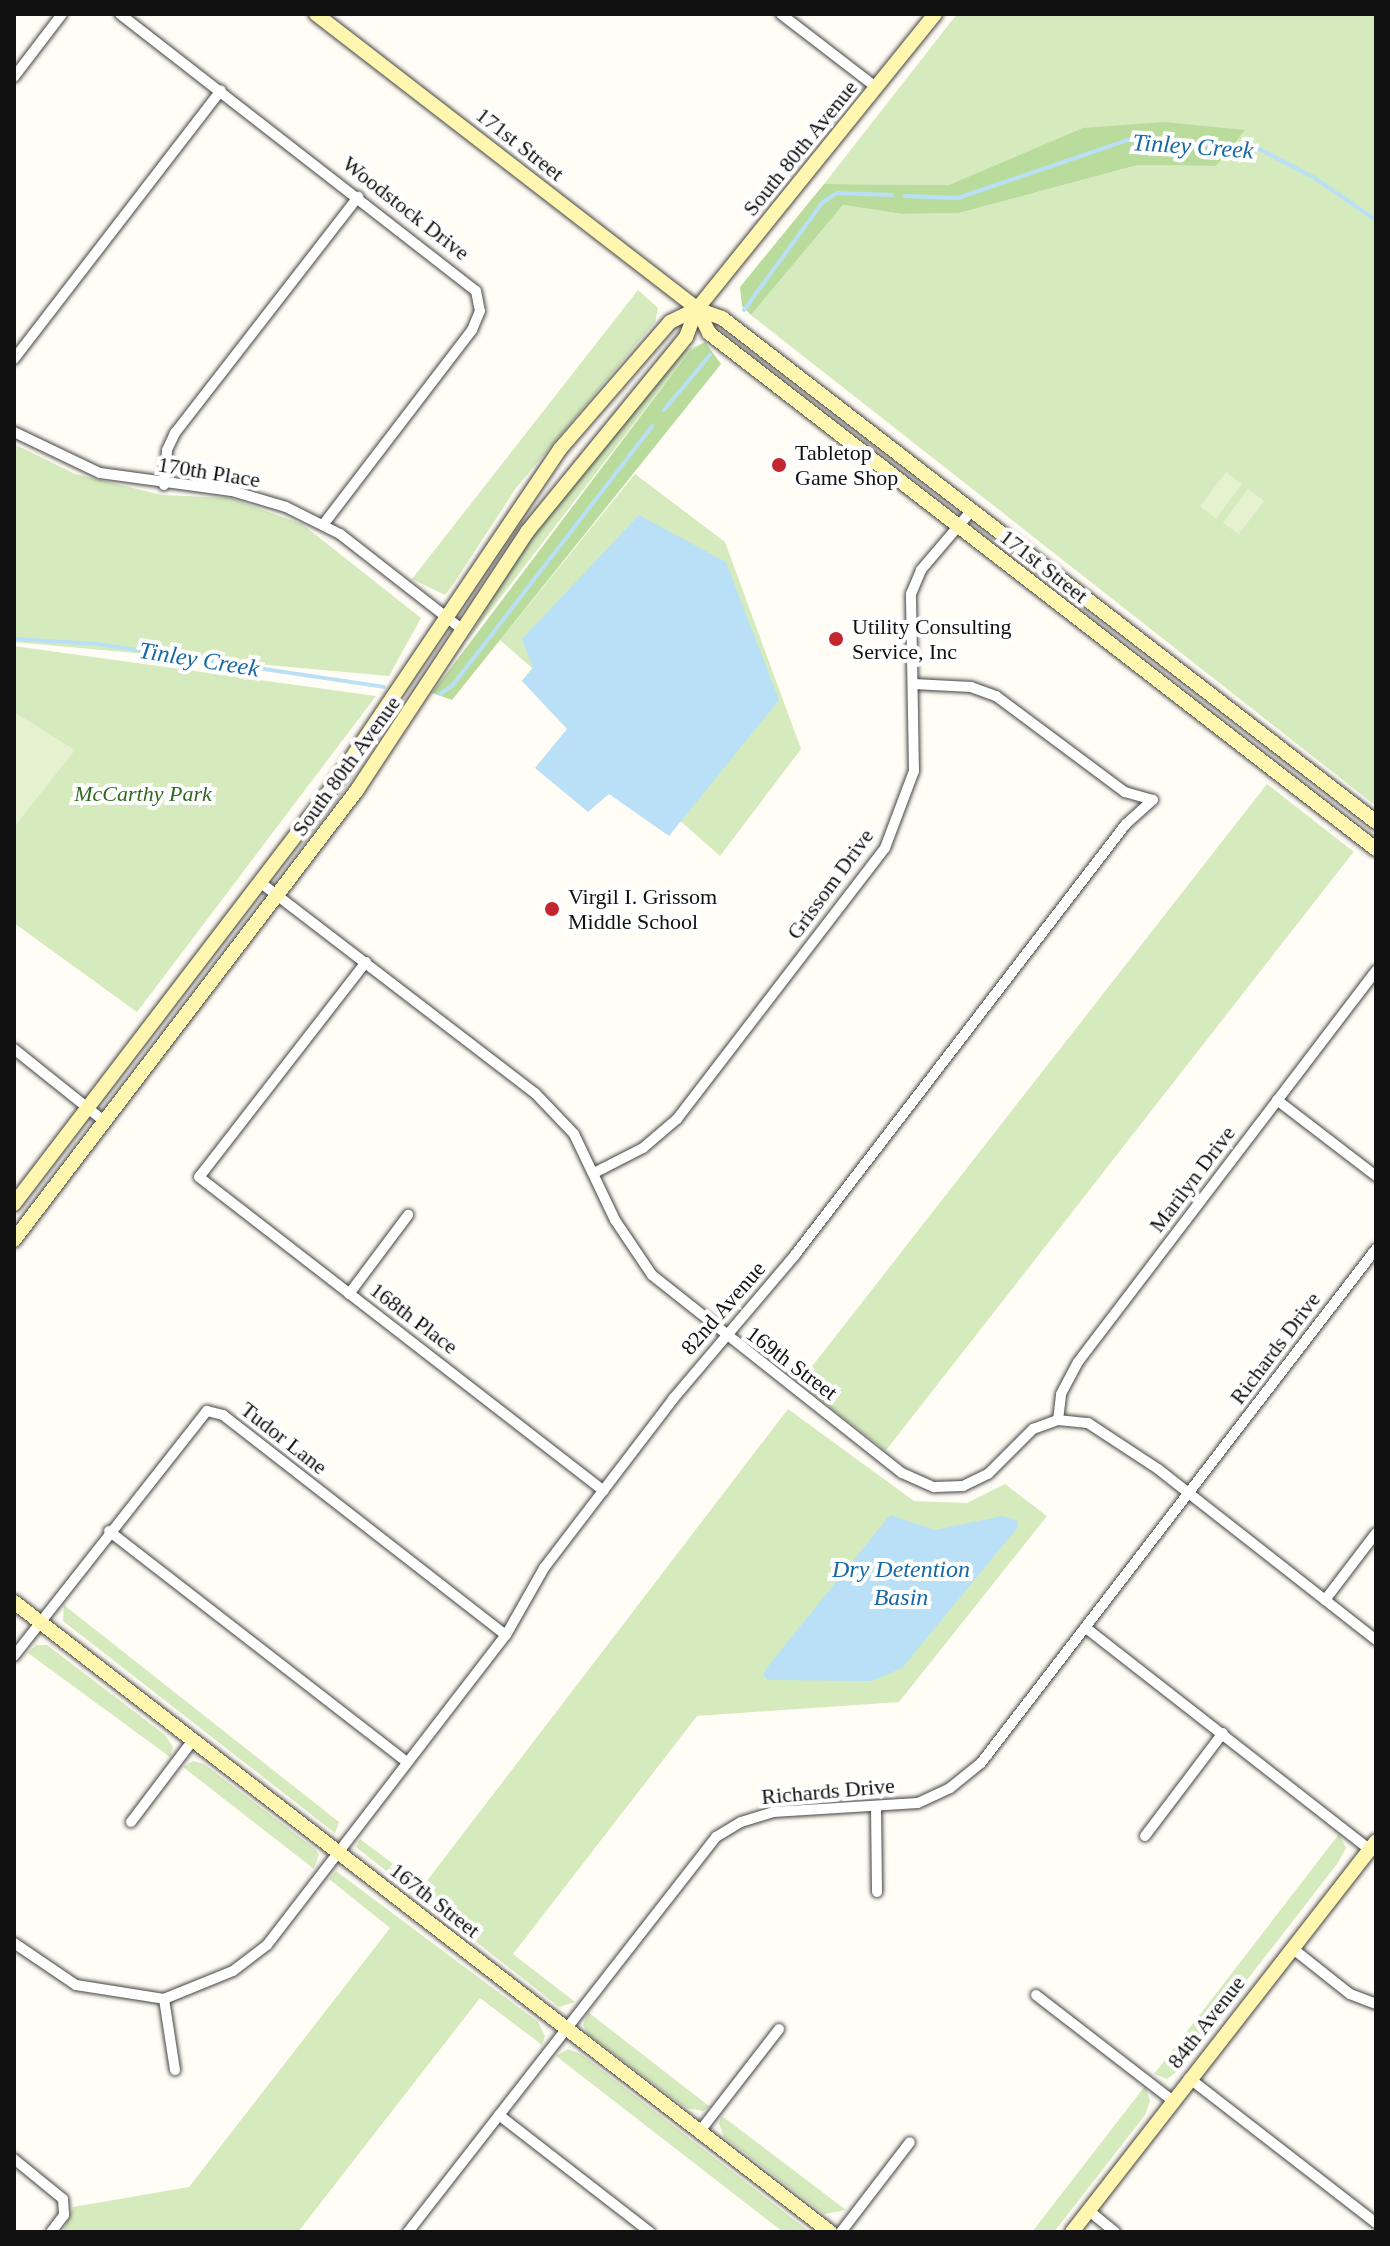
<!DOCTYPE html>
<html>
<head>
<meta charset="utf-8">
<style>
  body { margin:0 }
  #map { position:relative; width:1390px; height:2246px; overflow:hidden; background:#fffdf5; font-family:Georgia,serif }
  div>[style] { position:absolute }
  .green>* { inset:0; background:#d5ebbd; transform-origin:0 0 }
  .forest>* { inset:0; background:#b9dc9c }
  .pitch>* { inset:0; background:#e6f2cf; transform-origin:0 0 }
  .water>* { inset:0; background:#b9e0f7 }
  .stream>* { height:4px; margin:-2px; padding:0 2px; transform-origin:2px; border-radius:2px; background:#b9e0f7 }
  .roads { filter:drop-shadow(0 0 2px #444) drop-shadow(0 0 2px #444) }
  .street>* { height:10px; margin:-5px; padding:0 5px; transform-origin:5px; border-radius:5px; background:#fff }
  .secondary>* { height:14px; margin:-7px; padding:0 7px; transform-origin:7px; border-radius:7px; background:#fff6b0 }
  .dots>* { width:22px; height:22px; translate:-50% -50%; box-sizing:border-box; border:4px solid #fff; border-radius:50% }
  span { translate:-50% -50%; white-space:nowrap; text-align:center; line-height:1.15; -webkit-text-stroke:8px #fff; paint-order:stroke }
  .street-label { font-size:22px; color:#111 }
  .poi-label { font-size:22px; color:#111 }
  .left { translate:0 -50%; text-align:left }
  .park-label { font-size:22px; color:#2f6b1f; font-style:italic }
  .water-label { font-size:24px; color:#1768a6; font-style:italic }
  .frame { position:absolute; inset:0; border:16px solid #111; pointer-events:none }
</style>
</head>
<body>
<div id="map">
  <div class="green">
    <i style="clip-path:polygon(957px 14px,1376px 14px,1376px 806px,751px 315px,843px 205px,902px 214px,959px 213px,1138px 165px,1216px 166px,1017px 160px,949px 185px,824px 184px)"></i>
    <i style="clip-path:polygon(638px 290px,658px 308px,655px 322px,516px 488px,454px 583px,445px 595px,412px 579px)"></i>
    <i style="clip-path:polygon(705px 342px,689px 352px,467px 641px,535px 528px,677px 354px)"></i>
    <i style="clip-path:polygon(14px 444px,75px 474px,162px 495px,230px 498px,302px 524px,421px 618px,389px 676px,14px 642px)"></i>
    <i style="clip-path:polygon(635px 474px,725px 542px,801px 749px,720px 856px,522px 681px,532px 668px,500px 640px)"></i>
    <i style="clip-path:polygon(14px 646px,376px 696px,137px 1012px,14px 923px)"></i>
    <i style="left:1267px;top:784px;width:110px;height:760px;rotate:38deg"></i>
    <i style="clip-path:polygon(788px 1409px,914px 1501px,967px 1503px,1005px 1484px,1047px 1516px,899px 1702px,697px 1716px,513px 1954px,575px 2002px,559px 2007px,356px 1847px,360px 1839px,423px 1886px)"></i>
    <i style="clip-path:polygon(64px 1605px,339px 1822px,335px 1833px,63px 1621px)"></i>
    <i style="clip-path:polygon(36px 1645px,47px 1645px,165px 1735px,173px 1747px,170px 1757px,28px 1653px)"></i>
    <i style="clip-path:polygon(193px 1761px,204px 1764px,315px 1849px,319px 1854px,314px 1869px,183px 1767px)"></i>
    <i style="clip-path:polygon(1339px 1834px,1346px 1848px,1337px 1864px,1175px 2073px,1167px 2079px,1154px 2074px)"></i>
    <i style="clip-path:polygon(336px 1871px,538px 2022px,545px 2036px,542px 2045px,480px 1998px,298px 2232px,63px 2232px,73px 2207px,189px 2187px,390px 1928px,329px 1879px)"></i>
    <i style="clip-path:polygon(588px 2012px,709px 2106px,710px 2106px,703px 2111px,686px 2108px,587px 2033px,583px 2025px)"></i>
    <i style="clip-path:polygon(568px 2049px,581px 2054px,810px 2232px,783px 2232px,556px 2056px)"></i>
    <i style="clip-path:polygon(1145px 2086px,1150px 2101px,1145px 2115px,1054px 2232px,1032px 2232px)"></i>
    <i style="clip-path:polygon(722px 2116px,846px 2210px,824px 2214px,724px 2137px,719px 2123px)"></i>
  </div>
  <div class="forest">
    <i style="clip-path:polygon(1164px 122px,1245px 130px,1216px 166px,1138px 165px,959px 213px,902px 214px,843px 205px,751px 315px,742px 306px,740px 287px,824px 184px,949px 185px,1083px 128px)"></i>
    <i style="clip-path:polygon(705px 342px,721px 364px,452px 700px,432px 693px,689px 352px)"></i>
  </div>
  <div class="pitch">
    <i style="left:1226px;top:472px;width:20px;height:43px;rotate:37deg"></i>
    <i style="left:1248px;top:489px;width:20px;height:42px;rotate:37deg"></i>
    <i style="clip-path:polygon(14px 712px,75px 750px,14px 827px)"></i>
  </div>
  <div class="water">
    <i style="clip-path:polygon(639px 515px,726px 562px,779px 700px,669px 836px,609px 794px,588px 812px,535px 768px,567px 729px,522px 681px,533px 668px,522px 639px)"></i>
    <i style="clip-path:polygon(890px 1515px,935px 1530px,1002px 1516px,1017px 1520px,1018px 1527px,902px 1668px,872px 1681px,768px 1680px,763px 1675px,769px 1665px)"></i>
  </div>
  <div class="stream">
    <i style="left:905px;top:196px;width:53px;rotate:2.2deg"></i>
    <i style="left:958px;top:198px;width:179px;rotate:-18.9deg"></i>
    <i style="left:1127px;top:140px;width:130px;rotate:3.5deg"></i>
    <i style="left:1257px;top:148px;width:63px;rotate:27.4deg"></i>
    <i style="left:1313px;top:177px;width:76px;rotate:34.3deg"></i>
    <i style="left:744px;top:310px;width:132px;rotate:-53.9deg"></i>
    <i style="left:822px;top:203px;width:18px;rotate:-34deg"></i>
    <i style="left:837px;top:193px;width:55px;rotate:2.1deg"></i>
    <i style="left:664px;top:410px;width:72px;rotate:-50.1deg"></i>
    <i style="left:14px;top:639px;width:83px;rotate:3.4deg"></i>
    <i style="left:97px;top:644px;width:290px;rotate:8.5deg"></i>
    <i style="left:440px;top:694px;width:14px;rotate:-34deg"></i>
    <i style="left:452px;top:686px;width:328px;rotate:-52.4deg"></i>
  </div>
  <div class="roads">
    <div class="street">
      <i style="left:120px;top:14px;width:451px;rotate:37.9deg"></i>
      <i style="left:476px;top:291px;width:20px;rotate:79deg"></i>
      <i style="left:480px;top:311px;width:21px;rotate:113deg"></i>
      <i style="left:472px;top:330px;width:245px;rotate:127.4deg"></i>
      <i style="left:781px;top:14px;width:121px;rotate:37.6deg"></i>
      <i style="left:14px;top:77px;width:79px;rotate:-52.7deg"></i>
      <i style="left:14px;top:359px;width:339px;rotate:-52.4deg"></i>
      <i style="left:14px;top:432px;width:95px;rotate:25.5deg"></i>
      <i style="left:100px;top:473px;width:133px;rotate:7.8deg"></i>
      <i style="left:232px;top:491px;width:56px;rotate:16.5deg"></i>
      <i style="left:286px;top:507px;width:60px;rotate:26.6deg"></i>
      <i style="left:340px;top:534px;width:157px;rotate:38deg"></i>
      <i style="left:164px;top:485px;width:35px;rotate:-85deg"></i>
      <i style="left:167px;top:450px;width:19px;rotate:-65deg"></i>
      <i style="left:175px;top:433px;width:299px;rotate:-52.2deg"></i>
      <i style="left:914px;top:684px;width:57px;rotate:3deg"></i>
      <i style="left:971px;top:687px;width:27px;rotate:20deg"></i>
      <i style="left:996px;top:696px;width:161px;rotate:36.7deg"></i>
      <i style="left:1125px;top:792px;width:29px;rotate:16deg"></i>
      <i style="left:261px;top:883px;width:345px;rotate:37.5deg"></i>
      <i style="left:535px;top:1093px;width:57px;rotate:46.4deg"></i>
      <i style="left:574px;top:1134px;width:95px;rotate:64.5deg"></i>
      <i style="left:615px;top:1220px;width:66px;rotate:56.1deg"></i>
      <i style="left:652px;top:1275px;width:319px;rotate:38.4deg"></i>
      <i style="left:902px;top:1473px;width:35px;rotate:24deg"></i>
      <i style="left:934px;top:1487px;width:29px;rotate:-2deg"></i>
      <i style="left:963px;top:1486px;width:28px;rotate:-26deg"></i>
      <i style="left:988px;top:1474px;width:64px;rotate:-45deg"></i>
      <i style="left:1033px;top:1429px;width:27px;rotate:-20deg"></i>
      <i style="left:1058px;top:1420px;width:30px;rotate:6deg"></i>
      <i style="left:1088px;top:1423px;width:84px;rotate:33.3deg"></i>
      <i style="left:1158px;top:1469px;width:277px;rotate:38.1deg"></i>
      <i style="left:366px;top:962px;width:272px;rotate:127.8deg"></i>
      <i style="left:199px;top:1177px;width:512px;rotate:37.79deg"></i>
      <i style="left:14px;top:1049px;width:117px;rotate:38.7deg"></i>
      <i style="left:1277px;top:1100px;width:125px;rotate:37.5deg"></i>
      <i style="left:596px;top:1172px;width:53px;rotate:-27.1deg"></i>
      <i style="left:643px;top:1148px;width:45px;rotate:-40.5deg"></i>
      <i style="left:677px;top:1119px;width:342px;rotate:-52.5deg"></i>
      <i style="left:885px;top:848px;width:82px;rotate:-69.4deg"></i>
      <i style="left:914px;top:771px;width:177px;rotate:-91deg"></i>
      <i style="left:911px;top:594px;width:26px;rotate:-67deg"></i>
      <i style="left:921px;top:570px;width:79px;rotate:-49.6deg"></i>
      <i style="left:349px;top:1294px;width:99px;rotate:-53.2deg"></i>
      <i style="left:1058px;top:1420px;width:26px;rotate:-83deg"></i>
      <i style="left:1061px;top:1394px;width:36px;rotate:-62deg"></i>
      <i style="left:1078px;top:1362px;width:492px;rotate:-52.7deg"></i>
      <i style="left:109px;top:1531px;width:377px;rotate:37.8deg"></i>
      <i style="left:1325px;top:1600px;width:84px;rotate:-52.7deg"></i>
      <i style="left:1086px;top:1628px;width:359px;rotate:38deg"></i>
      <i style="left:14px;top:1656px;width:312px;rotate:-51.8deg"></i>
      <i style="left:207px;top:1411px;width:16px;rotate:14deg"></i>
      <i style="left:223px;top:1415px;width:358px;rotate:37.9deg"></i>
      <i style="left:876px;top:1808px;width:84px;rotate:89.3deg"></i>
      <i style="left:131px;top:1822px;width:103px;rotate:-52.9deg"></i>
      <i style="left:1145px;top:1836px;width:129px;rotate:-52.9deg"></i>
      <i style="left:14px;top:1943px;width:75px;rotate:34.1deg"></i>
      <i style="left:76px;top:1985px;width:89px;rotate:9deg"></i>
      <i style="left:164px;top:1999px;width:74px;rotate:-22.1deg"></i>
      <i style="left:233px;top:1971px;width:43px;rotate:-37.4deg"></i>
      <i style="left:267px;top:1945px;width:391px;rotate:-52.4deg"></i>
      <i style="left:506px;top:1635px;width:77px;rotate:-60.4deg"></i>
      <i style="left:544px;top:1568px;width:213px;rotate:-52.6deg"></i>
      <i style="left:673px;top:1399px;width:189px;rotate:-49.7deg"></i>
      <i style="left:795px;top:1255px;width:543px;rotate:-52.48deg"></i>
      <i style="left:1126px;top:824px;width:36px;rotate:-42deg"></i>
      <i style="left:1292px;top:1948px;width:74px;rotate:38.4deg"></i>
      <i style="left:1350px;top:1994px;width:28px;rotate:21deg"></i>
      <i style="left:1036px;top:1995px;width:173px;rotate:37.7deg"></i>
      <i style="left:164px;top:1999px;width:72px;rotate:81.2deg"></i>
      <i style="left:1189px;top:2078px;width:237px;rotate:37.8deg"></i>
      <i style="left:499px;top:2115px;width:191px;rotate:37.8deg"></i>
      <i style="left:700px;top:2131px;width:129px;rotate:-52.2deg"></i>
      <i style="left:14px;top:2159px;width:63px;rotate:39.2deg"></i>
      <i style="left:63px;top:2199px;width:16px;rotate:86deg"></i>
      <i style="left:64px;top:2215px;width:21px;rotate:127deg"></i>
      <i style="left:1088px;top:2210px;width:35px;rotate:39deg"></i>
      <i style="left:408px;top:2232px;width:501px;rotate:-52.05deg"></i>
      <i style="left:716px;top:1837px;width:29px;rotate:-31deg"></i>
      <i style="left:741px;top:1822px;width:34px;rotate:-17deg"></i>
      <i style="left:773px;top:1812px;width:145px;rotate:-3.6deg"></i>
      <i style="left:918px;top:1803px;width:35px;rotate:-25deg"></i>
      <i style="left:950px;top:1788px;width:40px;rotate:-39deg"></i>
      <i style="left:981px;top:1763px;width:648px;rotate:-52.46deg"></i>
      <i style="left:841px;top:2232px;width:113px;rotate:-52.5deg"></i>
    </div>
    <div class="secondary">
      <i style="left:316px;top:14px;width:482px;rotate:37.7deg"></i>
      <i style="left:697px;top:309px;width:27px;rotate:20deg"></i>
      <i style="left:722px;top:318px;width:826px;rotate:37.62deg"></i>
      <i style="left:697px;top:309px;width:27px;rotate:63deg"></i>
      <i style="left:709px;top:333px;width:843px;rotate:37.73deg"></i>
      <i style="left:14px;top:1204px;width:517px;rotate:-52.62deg"></i>
      <i style="left:328px;top:793px;width:415px;rotate:-56deg"></i>
      <i style="left:560px;top:449px;width:168px;rotate:-49.1deg"></i>
      <i style="left:670px;top:322px;width:30px;rotate:-26deg"></i>
      <i style="left:14px;top:1240px;width:566px;rotate:-52.68deg"></i>
      <i style="left:357px;top:790px;width:309px;rotate:-56.6deg"></i>
      <i style="left:527px;top:532px;width:252px;rotate:-50.8deg"></i>
      <i style="left:686px;top:337px;width:30px;rotate:-69deg"></i>
      <i style="left:697px;top:309px;width:379px;rotate:-51.1deg"></i>
      <i style="left:14px;top:1602px;width:1031px;rotate:37.67deg"></i>
      <i style="left:1072px;top:2232px;width:495px;rotate:-52.1deg"></i>
    </div>
  </div>
  <div class="dots">
    <i style="left:779px;top:465px;background:#c4262e"></i>
    <i style="left:836px;top:639px;background:#c4262e"></i>
    <i style="left:552px;top:909px;background:#c4262e"></i>
  </div>
  <div class="street-label">
    <span style="left:520px;top:144px;rotate:38deg">171st Street</span>
    <span style="left:800px;top:148px;rotate:-51deg">South 80th Avenue</span>
    <span style="left:406px;top:208px;rotate:38deg">Woodstock Drive</span>
    <span style="left:209px;top:472px;rotate:9deg">170th Place</span>
    <span style="left:1044px;top:566px;rotate:38deg">171st Street</span>
    <span style="left:346px;top:766px;rotate:-54deg">South 80th Avenue</span>
    <span style="left:830px;top:884px;rotate:-54deg">Grissom Drive</span>
    <span style="left:1192px;top:1179px;rotate:-53deg">Marilyn Drive</span>
    <span style="left:723px;top:1308px;rotate:-49deg">82nd Avenue</span>
    <span style="left:414px;top:1318px;rotate:37deg">168th Place</span>
    <span style="left:1275px;top:1348px;rotate:-53deg">Richards Drive</span>
    <span style="left:792px;top:1363px;rotate:37deg">169th Street</span>
    <span style="left:284px;top:1438px;rotate:38deg">Tudor Lane</span>
    <span style="left:828px;top:1791px;rotate:-5deg">Richards Drive</span>
    <span style="left:435px;top:1900px;rotate:38deg">167th Street</span>
    <span style="left:1206px;top:2022px;rotate:-52deg">84th Avenue</span>
  </div>
  <div class="poi-label">
    <span class="left" style="left:795px;top:465px">Tabletop<br>Game Shop</span>
    <span class="left" style="left:852px;top:639px">Utility Consulting<br>Service, Inc</span>
    <span class="left" style="left:568px;top:909px">Virgil I. Grissom<br>Middle School</span>
  </div>
  <div class="park-label">
    <span style="left:143px;top:794px">McCarthy Park</span>
  </div>
  <div class="water-label">
    <span style="left:1193px;top:147px;rotate:4deg">Tinley Creek</span>
    <span style="left:199px;top:660px;rotate:9deg">Tinley Creek</span>
    <span style="left:901px;top:1584px">Dry Detention<br>Basin</span>
  </div>
  <div class="frame"></div>
</div>
</body>
</html>
